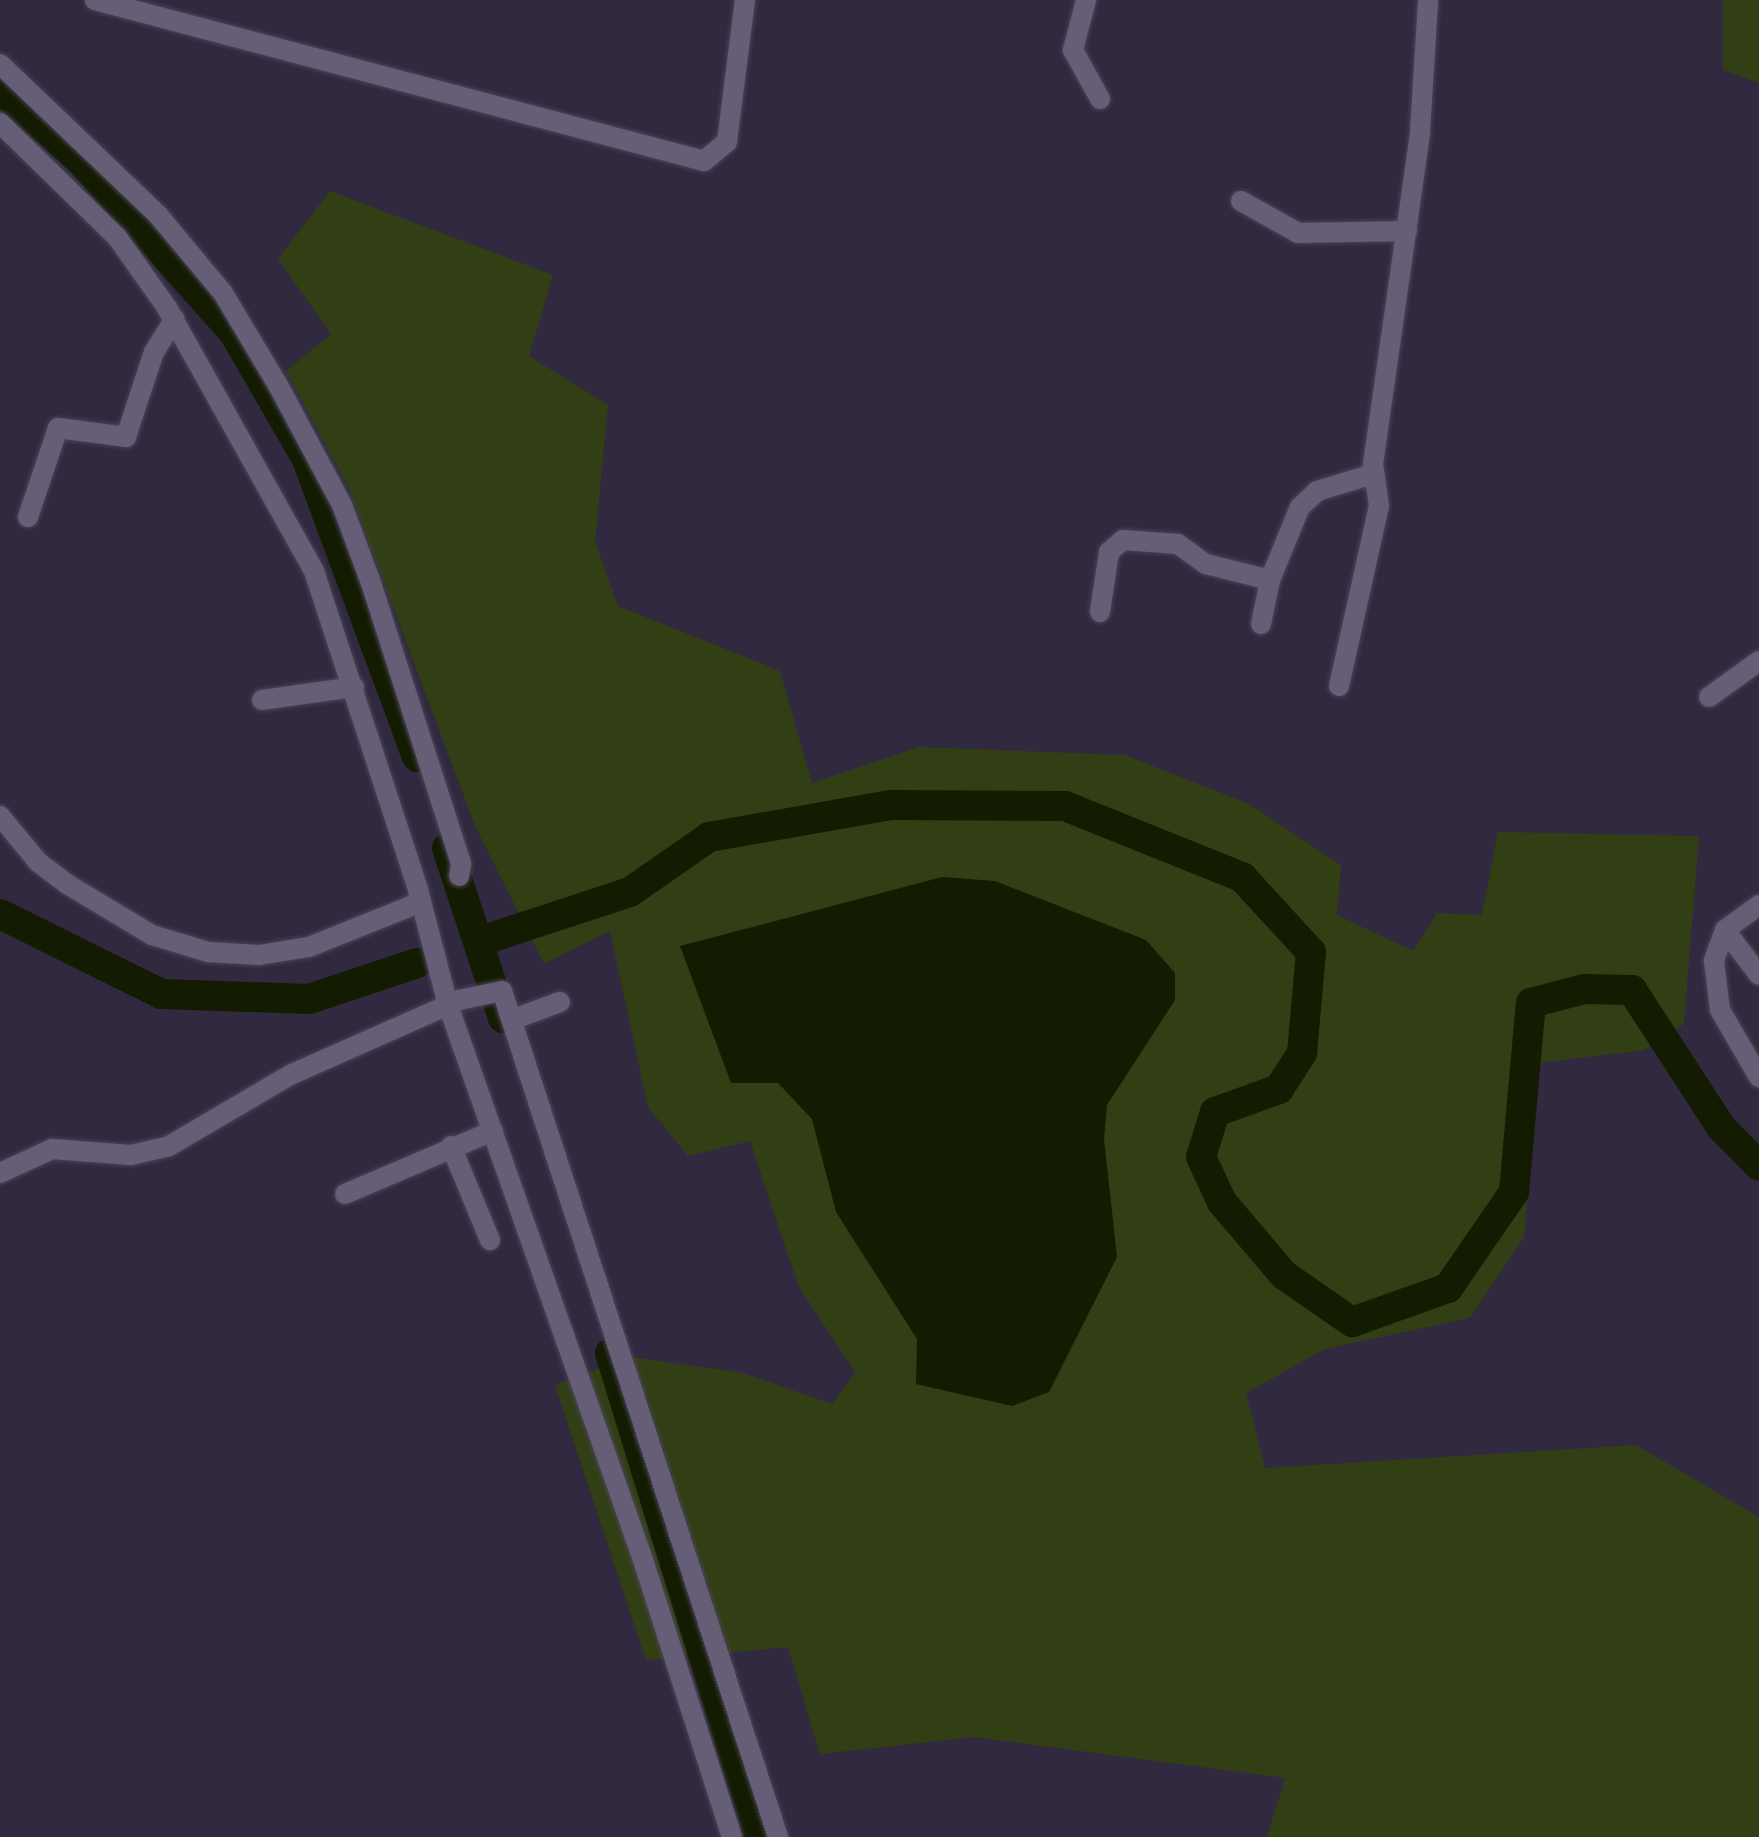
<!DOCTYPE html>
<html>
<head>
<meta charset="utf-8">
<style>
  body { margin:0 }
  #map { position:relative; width:1759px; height:1837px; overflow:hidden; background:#30293f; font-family:Poppins,sans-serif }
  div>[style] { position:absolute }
  .green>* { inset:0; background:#323f14 }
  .water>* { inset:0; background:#131c00 }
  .river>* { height:30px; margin:-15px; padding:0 15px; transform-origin:15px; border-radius:15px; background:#131c00 }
  .roads { filter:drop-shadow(0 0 2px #4a4457) drop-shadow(0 0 2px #4a4457) }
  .minor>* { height:20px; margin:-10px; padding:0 10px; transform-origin:10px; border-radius:10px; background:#665e77 }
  span { translate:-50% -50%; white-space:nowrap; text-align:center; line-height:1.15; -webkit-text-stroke:10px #17131e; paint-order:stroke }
</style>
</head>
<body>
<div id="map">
  <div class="green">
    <i style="clip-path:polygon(1723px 0,1759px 0,1759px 83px,1723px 70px)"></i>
    <i style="clip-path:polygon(330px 191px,553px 275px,529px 356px,608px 405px,595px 541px,618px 606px,780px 671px,812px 783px,919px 747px,1125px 755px,1249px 804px,1341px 865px,1337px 915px,1413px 951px,1437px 913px,1482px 915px,1498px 832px,1699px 836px,1684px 1024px,1645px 1050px,1538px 1063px,1524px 1237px,1470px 1318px,1325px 1349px,1246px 1393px,1265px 1468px,1636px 1445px,1759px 1517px,1759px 1837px,1267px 1837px,1285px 1778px,974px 1737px,820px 1754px,788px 1647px,646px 1660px,555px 1385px,631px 1357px,743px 1373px,832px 1404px,855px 1372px,799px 1287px,750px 1141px,688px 1156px,648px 1107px,610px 931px,544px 964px,476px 828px,347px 484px,286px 371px,331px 334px,278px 259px)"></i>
  </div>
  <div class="water">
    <i style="clip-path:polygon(942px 877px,995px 881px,1146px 940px,1175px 973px,1175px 1000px,1107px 1105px,1104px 1139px,1117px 1257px,1049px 1392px,1012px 1406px,916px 1384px,917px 1339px,836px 1212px,812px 1119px,778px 1083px,731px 1083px,680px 946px)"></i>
  </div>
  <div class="river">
    <i style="left:0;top:89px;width:108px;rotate:41.6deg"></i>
    <i style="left:81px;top:161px;width:230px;rotate:48.3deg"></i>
    <i style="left:234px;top:333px;width:143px;rotate:59.9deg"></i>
    <i style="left:306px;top:457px;width:320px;rotate:69.7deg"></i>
    <i style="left:447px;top:848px;width:179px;rotate:71.8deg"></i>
    <i style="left:0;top:914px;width:180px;rotate:26.4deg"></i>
    <i style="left:161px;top:994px;width:148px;rotate:1.9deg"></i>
    <i style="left:309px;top:999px;width:114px;rotate:-18.4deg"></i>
    <i style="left:493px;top:937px;width:144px;rotate:-18.2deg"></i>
    <i style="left:630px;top:892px;width:96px;rotate:-34.8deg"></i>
    <i style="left:709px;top:837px;width:185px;rotate:-10deg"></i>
    <i style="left:891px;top:805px;width:174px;rotate:0.3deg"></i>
    <i style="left:1065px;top:806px;width:191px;rotate:21.9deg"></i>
    <i style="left:1242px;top:877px;width:102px;rotate:47.4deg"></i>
    <i style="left:1311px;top:952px;width:101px;rotate:95.1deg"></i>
    <i style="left:1302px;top:1053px;width:43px;rotate:122.6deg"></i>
    <i style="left:1279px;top:1089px;width:68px;rotate:160.2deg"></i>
    <i style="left:1215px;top:1112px;width:47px;rotate:107.3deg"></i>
    <i style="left:1201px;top:1157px;width:50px;rotate:65deg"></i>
    <i style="left:1222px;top:1202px;width:96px;rotate:49.7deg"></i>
    <i style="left:1284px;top:1275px;width:83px;rotate:34.7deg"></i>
    <i style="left:1352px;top:1322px;width:102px;rotate:-19.5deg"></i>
    <i style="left:1448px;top:1288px;width:116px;rotate:-55.5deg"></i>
    <i style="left:1514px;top:1192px;width:190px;rotate:-84.9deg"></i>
    <i style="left:1531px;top:1003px;width:55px;rotate:-14.8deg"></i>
    <i style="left:1584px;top:989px;width:48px;rotate:1.2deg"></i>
    <i style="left:1632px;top:990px;width:163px;rotate:57deg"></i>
    <i style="left:1721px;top:1127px;width:54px;rotate:45.7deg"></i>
    <i style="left:610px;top:1353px;width:506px;rotate:72.89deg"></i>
  </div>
  <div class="roads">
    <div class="minor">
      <i style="left:95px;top:0;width:630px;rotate:14.81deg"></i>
      <i style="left:704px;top:161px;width:30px;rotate:-40deg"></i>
      <i style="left:727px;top:142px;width:143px;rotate:-82.8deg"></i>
      <i style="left:1086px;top:0;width:52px;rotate:104.6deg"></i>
      <i style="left:1073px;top:50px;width:56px;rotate:61.1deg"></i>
      <i style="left:0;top:64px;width:219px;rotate:43.7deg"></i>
      <i style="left:158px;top:215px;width:102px;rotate:50.2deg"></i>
      <i style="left:223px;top:293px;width:109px;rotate:59.2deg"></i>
      <i style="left:279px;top:387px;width:134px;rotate:61.9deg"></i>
      <i style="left:342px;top:505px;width:83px;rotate:69.6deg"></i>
      <i style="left:371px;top:583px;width:295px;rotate:72.2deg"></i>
      <i style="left:461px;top:864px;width:12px;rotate:99deg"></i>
      <i style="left:0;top:123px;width:163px;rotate:44.3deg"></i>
      <i style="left:117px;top:237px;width:87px;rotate:54.8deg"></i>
      <i style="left:167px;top:308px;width:301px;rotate:60.8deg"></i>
      <i style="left:314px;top:571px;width:336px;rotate:71.9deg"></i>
      <i style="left:418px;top:890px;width:119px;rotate:75.4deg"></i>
      <i style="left:448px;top:1005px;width:588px;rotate:70.64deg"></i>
      <i style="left:643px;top:1560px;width:291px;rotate:72.2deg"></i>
      <i style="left:1241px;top:201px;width:65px;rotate:29.3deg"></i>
      <i style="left:1298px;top:233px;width:109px;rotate:-1.1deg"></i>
      <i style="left:28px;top:517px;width:94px;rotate:-71.4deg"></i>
      <i style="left:58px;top:428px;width:69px;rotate:7.5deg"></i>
      <i style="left:126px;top:437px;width:89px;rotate:-71.8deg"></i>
      <i style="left:154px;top:352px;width:39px;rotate:-58deg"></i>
      <i style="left:1100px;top:612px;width:61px;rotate:-81.5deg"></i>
      <i style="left:1109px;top:552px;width:18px;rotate:-41deg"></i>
      <i style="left:1123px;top:540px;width:55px;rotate:4.2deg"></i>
      <i style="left:1178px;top:544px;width:34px;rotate:36deg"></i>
      <i style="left:1206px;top:564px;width:66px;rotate:14deg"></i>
      <i style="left:1261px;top:624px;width:45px;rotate:-78.4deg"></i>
      <i style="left:1270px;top:580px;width:79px;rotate:-67.7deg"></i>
      <i style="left:1300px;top:507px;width:23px;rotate:-43deg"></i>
      <i style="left:1317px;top:491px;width:59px;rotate:-16.9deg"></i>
      <i style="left:1339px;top:686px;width:184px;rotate:-77.5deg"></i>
      <i style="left:1379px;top:506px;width:42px;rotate:-98.1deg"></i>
      <i style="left:1373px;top:464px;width:335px;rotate:-81.9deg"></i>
      <i style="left:1420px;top:132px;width:132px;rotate:-86.5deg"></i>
      <i style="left:1709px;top:697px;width:62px;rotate:-35.8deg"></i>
      <i style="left:262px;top:700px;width:93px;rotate:-8deg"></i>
      <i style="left:0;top:816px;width:60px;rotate:50.4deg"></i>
      <i style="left:38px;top:862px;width:36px;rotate:37deg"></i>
      <i style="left:67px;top:884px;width:99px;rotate:31deg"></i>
      <i style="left:152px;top:935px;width:59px;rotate:16.9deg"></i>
      <i style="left:208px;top:952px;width:51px;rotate:3.4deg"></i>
      <i style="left:259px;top:955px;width:51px;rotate:-9.1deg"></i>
      <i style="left:309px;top:947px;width:121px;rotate:-21.9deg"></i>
      <i style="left:1759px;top:905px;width:42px;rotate:143.7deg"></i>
      <i style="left:1725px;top:930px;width:33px;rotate:110deg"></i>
      <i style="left:1714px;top:961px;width:49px;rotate:83deg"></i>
      <i style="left:1720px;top:1010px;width:78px;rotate:59.8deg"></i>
      <i style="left:1725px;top:930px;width:56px;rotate:52.9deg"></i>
      <i style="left:514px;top:1019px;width:49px;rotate:-20.3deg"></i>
      <i style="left:451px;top:1146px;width:102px;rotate:67.5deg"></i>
      <i style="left:0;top:1173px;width:57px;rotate:-24.8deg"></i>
      <i style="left:52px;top:1149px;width:79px;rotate:4.3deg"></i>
      <i style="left:131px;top:1155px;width:39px;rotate:-13deg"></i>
      <i style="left:169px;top:1146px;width:140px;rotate:-30.4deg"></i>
      <i style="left:290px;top:1075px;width:185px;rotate:-23.9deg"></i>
      <i style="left:459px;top:1000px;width:44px;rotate:-11.8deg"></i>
      <i style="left:502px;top:991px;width:890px;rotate:71.93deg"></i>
      <i style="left:345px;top:1194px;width:161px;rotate:-23.1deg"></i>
    </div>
  </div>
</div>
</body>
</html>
